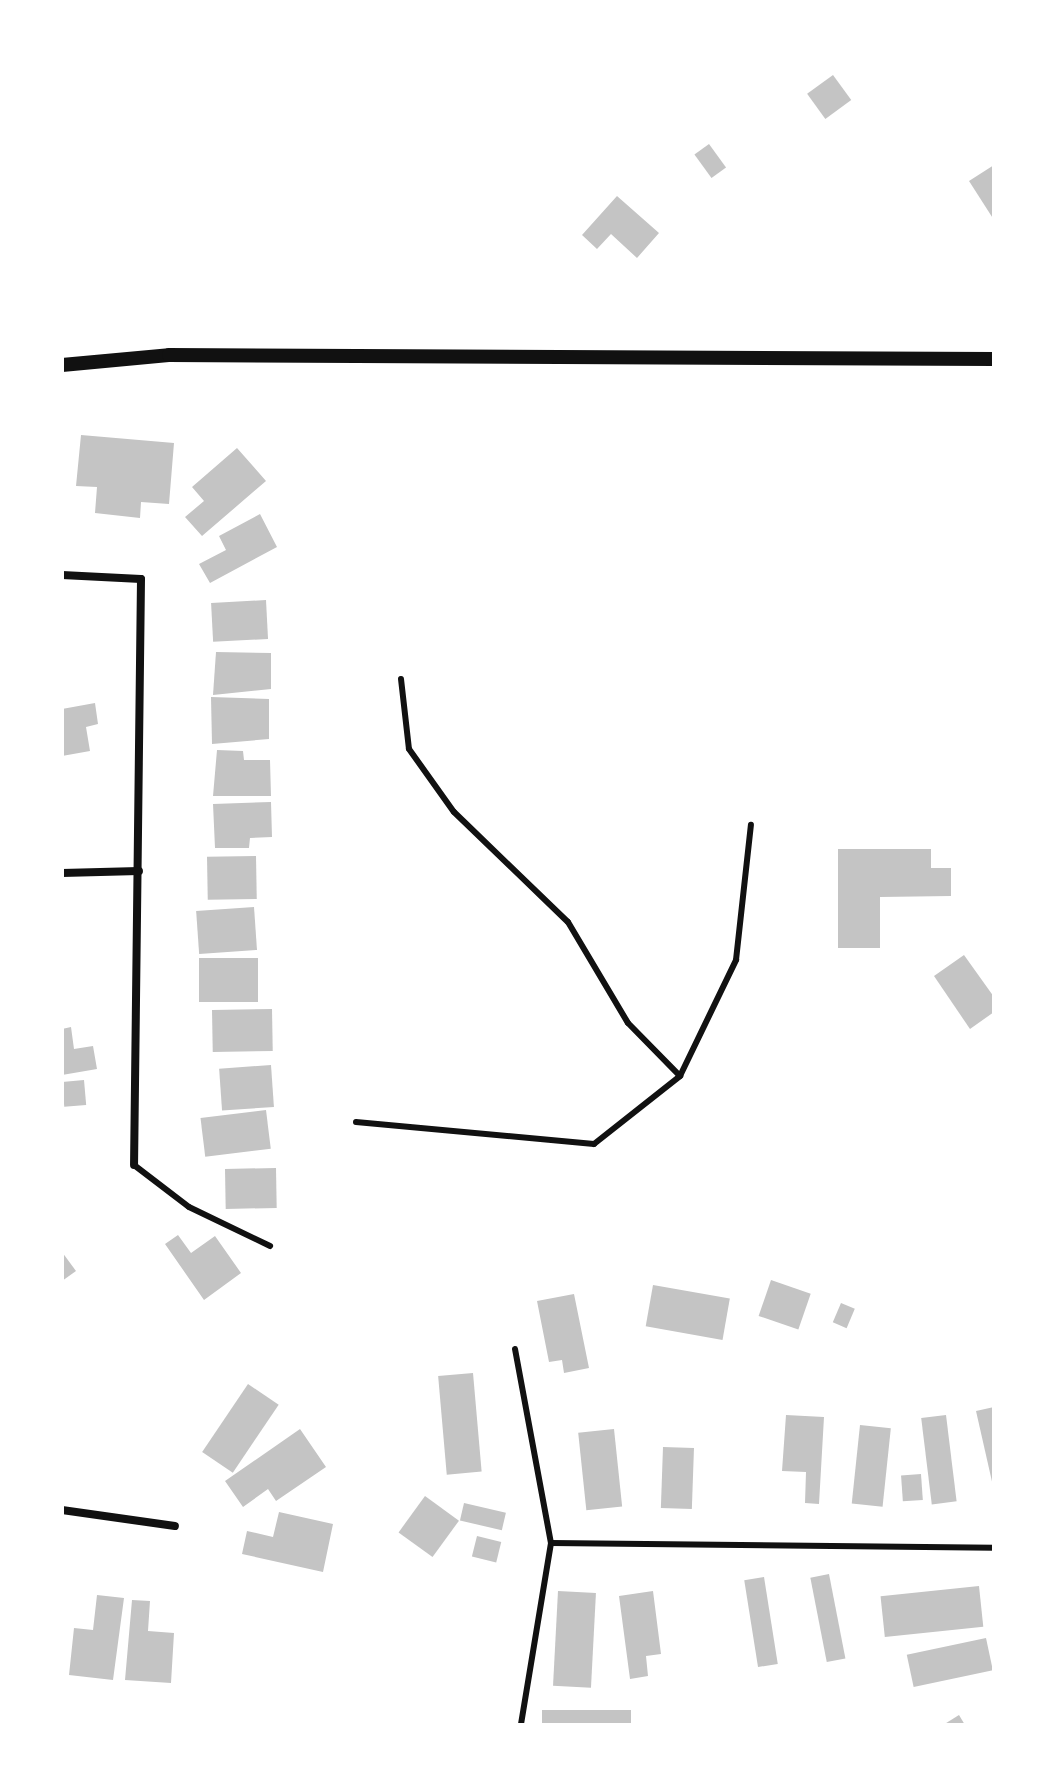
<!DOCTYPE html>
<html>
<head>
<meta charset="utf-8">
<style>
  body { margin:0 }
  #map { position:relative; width:1056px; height:1787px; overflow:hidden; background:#fff; font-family:Raleway,sans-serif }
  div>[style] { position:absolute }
  .building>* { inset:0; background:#c4c4c4; transform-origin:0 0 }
  .service>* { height:6px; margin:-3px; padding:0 3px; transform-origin:3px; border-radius:3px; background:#111 }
  .minor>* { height:8px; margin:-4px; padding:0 4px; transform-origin:4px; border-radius:4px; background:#111 }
  .tertiary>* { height:14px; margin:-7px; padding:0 7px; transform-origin:7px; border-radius:7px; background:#111 }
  span { translate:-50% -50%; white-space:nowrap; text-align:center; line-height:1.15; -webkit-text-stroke:7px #fff; paint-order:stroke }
  .frame { position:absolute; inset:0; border:64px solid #fff; pointer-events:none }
</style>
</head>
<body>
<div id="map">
  <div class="building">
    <i style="left:833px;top:75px;width:31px;height:32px;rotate:54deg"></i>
    <i style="left:709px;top:144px;width:29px;height:18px;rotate:54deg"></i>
    <i style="clip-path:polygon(994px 165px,994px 220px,969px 181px)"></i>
    <i style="clip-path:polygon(617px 196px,659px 233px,637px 258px,611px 234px,597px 249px,582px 235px)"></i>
    <i style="clip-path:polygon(81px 435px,174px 443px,169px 504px,141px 502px,140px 518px,95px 513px,97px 487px,76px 486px)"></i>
    <i style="clip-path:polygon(237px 448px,266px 481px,202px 536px,185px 517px,204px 501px,192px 487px)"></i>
    <i style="clip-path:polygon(260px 514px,277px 547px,210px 583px,199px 564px,226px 550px,219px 536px)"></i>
    <i style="left:266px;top:600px;width:39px;height:55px;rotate:87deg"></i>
    <i style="clip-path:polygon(216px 652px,271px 653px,271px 689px,213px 695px)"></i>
    <i style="clip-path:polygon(211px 697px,269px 699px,269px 739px,212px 744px)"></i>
    <i style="clip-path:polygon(95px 703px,98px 724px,86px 727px,90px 751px,62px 756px,62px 709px)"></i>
    <i style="clip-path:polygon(217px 750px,243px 751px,244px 760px,270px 760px,271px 796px,213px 796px)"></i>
    <i style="clip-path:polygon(271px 802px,272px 837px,250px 838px,249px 848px,215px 848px,213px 804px)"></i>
    <i style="clip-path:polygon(838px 849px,931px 849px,931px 868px,951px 868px,951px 896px,880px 897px,880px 948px,838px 948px)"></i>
    <i style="left:256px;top:856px;width:43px;height:49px;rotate:89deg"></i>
    <i style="left:254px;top:907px;width:43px;height:58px;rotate:86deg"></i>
    <i style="clip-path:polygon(964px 955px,994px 997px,994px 1012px,970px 1029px,934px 976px)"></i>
    <i style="left:258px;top:958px;width:44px;height:59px;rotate:90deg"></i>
    <i style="left:272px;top:1009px;width:42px;height:60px;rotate:89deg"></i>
    <i style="clip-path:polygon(71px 1027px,74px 1049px,93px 1046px,97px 1069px,62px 1075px,62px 1029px)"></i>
    <i style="left:271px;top:1065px;width:42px;height:52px;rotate:86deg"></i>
    <i style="left:84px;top:1080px;width:25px;height:22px;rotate:85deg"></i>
    <i style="left:266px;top:1110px;width:39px;height:66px;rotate:83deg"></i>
    <i style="left:276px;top:1168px;width:40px;height:51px;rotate:89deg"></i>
    <i style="clip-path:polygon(178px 1235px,191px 1253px,215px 1236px,241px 1273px,204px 1300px,165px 1244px)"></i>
    <i style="clip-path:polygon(62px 1252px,76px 1271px,62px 1281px)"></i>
    <i style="left:771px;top:1280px;width:42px;height:38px;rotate:19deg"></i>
    <i style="left:653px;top:1285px;width:78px;height:42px;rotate:10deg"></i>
    <i style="clip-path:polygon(574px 1294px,589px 1368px,564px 1373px,562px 1360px,549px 1362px,537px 1301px)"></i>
    <i style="left:841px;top:1303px;width:15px;height:21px;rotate:23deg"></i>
    <i style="left:473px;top:1373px;width:99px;height:35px;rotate:85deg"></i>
    <i style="left:248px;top:1384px;width:37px;height:82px;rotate:34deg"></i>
    <i style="clip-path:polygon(994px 1407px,994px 1486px,993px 1486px,976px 1411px)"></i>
    <i style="clip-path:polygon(786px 1415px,824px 1417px,819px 1504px,805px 1503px,806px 1472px,782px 1471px)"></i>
    <i style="left:946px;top:1415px;width:87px;height:25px;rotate:83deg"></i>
    <i style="left:860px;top:1425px;width:31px;height:79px;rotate:6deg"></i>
    <i style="clip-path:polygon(300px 1429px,326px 1467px,276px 1501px,268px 1489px,243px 1507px,225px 1481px)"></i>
    <i style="left:614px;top:1429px;width:78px;height:36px;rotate:84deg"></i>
    <i style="left:663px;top:1447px;width:31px;height:61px;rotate:2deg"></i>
    <i style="left:921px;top:1474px;width:26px;height:20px;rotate:86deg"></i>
    <i style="left:425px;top:1496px;width:42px;height:45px;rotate:36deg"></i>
    <i style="left:464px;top:1503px;width:43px;height:18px;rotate:13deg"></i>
    <i style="clip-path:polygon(279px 1512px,333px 1524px,323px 1572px,242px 1554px,247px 1531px,273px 1537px)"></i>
    <i style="left:477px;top:1536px;width:25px;height:21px;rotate:14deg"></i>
    <i style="left:829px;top:1574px;width:86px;height:19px;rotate:79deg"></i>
    <i style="left:764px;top:1577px;width:88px;height:20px;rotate:81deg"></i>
    <i style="left:979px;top:1586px;width:41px;height:99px;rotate:84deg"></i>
    <i style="left:558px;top:1591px;width:38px;height:95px;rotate:3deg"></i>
    <i style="clip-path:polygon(653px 1591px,661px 1654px,646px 1656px,648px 1676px,630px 1679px,619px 1596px)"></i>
    <i style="clip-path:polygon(97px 1595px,124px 1598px,113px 1680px,69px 1675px,74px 1628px,93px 1630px)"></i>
    <i style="clip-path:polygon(132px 1600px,150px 1601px,148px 1631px,174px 1633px,171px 1683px,125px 1680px)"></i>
    <i style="left:986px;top:1638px;width:33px;height:81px;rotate:78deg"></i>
    <i style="left:631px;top:1710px;width:15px;height:89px;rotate:90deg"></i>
    <i style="clip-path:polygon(959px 1715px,965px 1725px,943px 1725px)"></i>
  </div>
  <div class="service">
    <i style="left:401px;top:679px;width:70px;rotate:83.5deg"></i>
    <i style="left:409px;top:749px;width:77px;rotate:54.5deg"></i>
    <i style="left:454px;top:812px;width:158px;rotate:44deg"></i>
    <i style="left:568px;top:922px;width:117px;rotate:59.3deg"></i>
    <i style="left:628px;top:1023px;width:74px;rotate:45.5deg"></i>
    <i style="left:356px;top:1122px;width:239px;rotate:5.3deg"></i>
    <i style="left:594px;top:1144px;width:110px;rotate:-38.3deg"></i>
    <i style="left:680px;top:1076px;width:129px;rotate:-64.2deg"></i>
    <i style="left:736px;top:960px;width:136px;rotate:-83.7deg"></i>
    <i style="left:134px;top:1165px;width:69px;rotate:37.4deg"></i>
    <i style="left:189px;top:1207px;width:90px;rotate:25.7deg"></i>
    <i style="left:515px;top:1349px;width:197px;rotate:79.5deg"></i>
    <i style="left:551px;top:1543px;width:184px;rotate:99.4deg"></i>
    <i style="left:551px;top:1543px;width:443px;rotate:0.6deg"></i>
  </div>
  <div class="minor">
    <i style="left:62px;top:575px;width:79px;rotate:2.9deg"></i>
    <i style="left:141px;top:579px;width:586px;rotate:90.68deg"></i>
    <i style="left:62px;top:873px;width:77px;rotate:-1.5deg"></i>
    <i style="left:62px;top:1510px;width:114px;rotate:8.1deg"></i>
  </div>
  <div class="tertiary">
    <i style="left:62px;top:365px;width:107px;rotate:-5.3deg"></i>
    <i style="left:169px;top:355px;width:825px;rotate:0.28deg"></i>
  </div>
  <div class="frame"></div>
</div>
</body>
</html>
